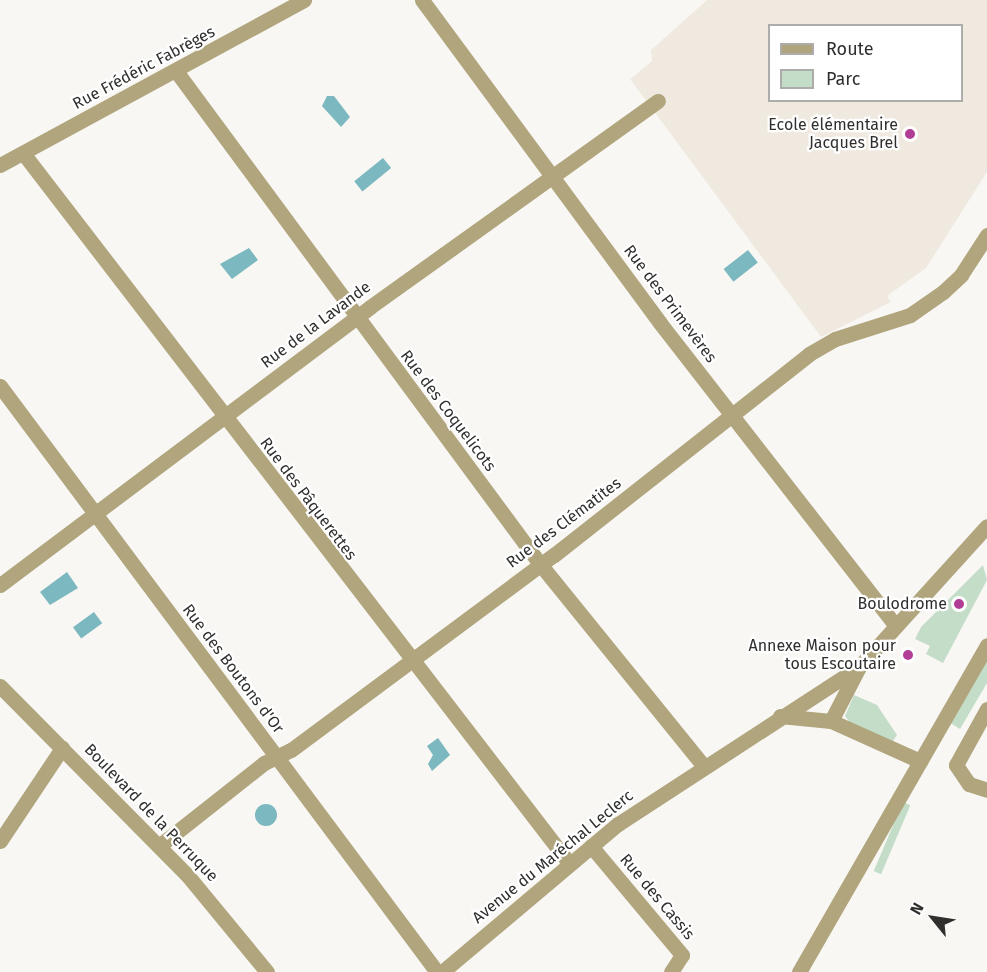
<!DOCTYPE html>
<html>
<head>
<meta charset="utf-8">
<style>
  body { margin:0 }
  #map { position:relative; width:987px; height:972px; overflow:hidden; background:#f9f7f4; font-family:"Fira Sans",sans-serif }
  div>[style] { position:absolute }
  .built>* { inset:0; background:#f0e9e0 }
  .green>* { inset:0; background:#c4ddc8; transform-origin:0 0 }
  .water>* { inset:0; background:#7bb8bf; transform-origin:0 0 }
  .round { border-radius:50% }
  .minor>* { height:15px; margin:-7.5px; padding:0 7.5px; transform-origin:7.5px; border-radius:7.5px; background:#b0a57d }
  .tertiary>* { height:15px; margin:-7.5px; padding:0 7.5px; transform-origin:7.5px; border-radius:7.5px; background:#b0a57d }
  .dots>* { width:16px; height:16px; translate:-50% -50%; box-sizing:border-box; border:3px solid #fff; border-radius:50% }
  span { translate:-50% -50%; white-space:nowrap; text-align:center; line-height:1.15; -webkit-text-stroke:4.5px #fff; paint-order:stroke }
  .street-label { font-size:16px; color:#302f2e }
  .poi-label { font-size:16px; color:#302f2e }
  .right { translate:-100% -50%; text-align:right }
  .legend { position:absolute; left:768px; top:24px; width:195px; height:78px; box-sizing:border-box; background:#fff; border:2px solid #acacab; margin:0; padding:8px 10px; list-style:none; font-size:18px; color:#302f2e }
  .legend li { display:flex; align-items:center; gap:12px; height:30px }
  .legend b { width:30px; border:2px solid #acacab }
  .north { position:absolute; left:903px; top:888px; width:60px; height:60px; -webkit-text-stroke:4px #fff; paint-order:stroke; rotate:300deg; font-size:16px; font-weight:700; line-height:24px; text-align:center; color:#302f2e }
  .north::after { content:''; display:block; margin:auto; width:21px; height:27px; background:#302f2e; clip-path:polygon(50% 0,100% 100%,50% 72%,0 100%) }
</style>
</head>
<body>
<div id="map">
  <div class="built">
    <i style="clip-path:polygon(evenodd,707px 0,987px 0,987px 172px,926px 268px,887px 296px,891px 302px,821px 337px,630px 79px,652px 61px,651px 50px,707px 0,770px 26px,962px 26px,962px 100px,770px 100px,770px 26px)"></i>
  </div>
  <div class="green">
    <i style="clip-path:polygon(983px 565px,987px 580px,943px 663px,926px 654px,930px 646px,915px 639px,921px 627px)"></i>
    <i style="clip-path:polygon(987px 656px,987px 683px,960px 729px,949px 722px)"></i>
    <i style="clip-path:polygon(854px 695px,877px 705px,897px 735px,891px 744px,851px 724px,845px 716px)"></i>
    <i style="left:903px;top:802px;width:8px;height:75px;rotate:23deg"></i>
  </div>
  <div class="water">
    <i style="clip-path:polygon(327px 96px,334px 96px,350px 117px,341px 127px,322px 106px)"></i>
    <i style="left:383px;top:158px;width:13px;height:37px;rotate:51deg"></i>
    <i style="clip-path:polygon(249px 248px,258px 260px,232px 279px,220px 264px)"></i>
    <i style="left:748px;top:250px;width:16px;height:31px;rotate:52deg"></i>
    <i style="clip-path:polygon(67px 572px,78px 588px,50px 605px,40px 592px)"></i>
    <i style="left:94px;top:612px;width:14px;height:26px;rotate:54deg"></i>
    <i style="clip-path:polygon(438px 738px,450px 755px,432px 771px,428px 764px,433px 755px,427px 746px)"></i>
    <i class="round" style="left:255px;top:804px;width:22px;height:22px"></i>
  </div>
  <div class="minor">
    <i style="left:422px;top:0;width:401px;rotate:53.6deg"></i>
    <i style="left:660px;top:323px;width:384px;rotate:52.1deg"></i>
    <i style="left:176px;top:71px;width:613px;rotate:53.56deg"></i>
    <i style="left:540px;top:564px;width:259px;rotate:51deg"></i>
    <i style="left:23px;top:153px;width:896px;rotate:52.44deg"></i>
    <i style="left:0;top:165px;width:346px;rotate:-28.5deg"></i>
    <i style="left:0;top:386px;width:731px;rotate:53.29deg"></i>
    <i style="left:0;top:585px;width:463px;rotate:-36.9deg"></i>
    <i style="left:370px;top:307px;width:354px;rotate:-35.6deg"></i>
    <i style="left:0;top:686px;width:267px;rotate:45.3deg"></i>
    <i style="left:188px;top:876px;width:124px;rotate:50.5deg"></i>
    <i style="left:987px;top:709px;width:64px;rotate:119deg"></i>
    <i style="left:956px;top:765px;width:23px;rotate:56deg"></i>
    <i style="left:969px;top:784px;width:19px;rotate:18deg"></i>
    <i style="left:780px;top:716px;width:51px;rotate:5.6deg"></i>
    <i style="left:831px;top:721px;width:98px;rotate:24.2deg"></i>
    <i style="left:831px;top:721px;width:61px;rotate:-62.6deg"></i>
    <i style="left:859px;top:667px;width:190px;rotate:-47.8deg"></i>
    <i style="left:0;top:841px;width:112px;rotate:-56.3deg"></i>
    <i style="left:159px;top:846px;width:134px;rotate:-38.3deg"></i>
    <i style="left:264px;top:763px;width:30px;rotate:-26deg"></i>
    <i style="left:291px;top:750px;width:327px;rotate:-36.6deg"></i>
    <i style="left:554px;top:555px;width:325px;rotate:-38.2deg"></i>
    <i style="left:809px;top:354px;width:30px;rotate:-30deg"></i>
    <i style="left:835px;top:339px;width:79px;rotate:-17.7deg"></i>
    <i style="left:910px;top:315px;width:40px;rotate:-34.9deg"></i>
    <i style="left:943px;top:292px;width:25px;rotate:-43deg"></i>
    <i style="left:961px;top:275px;width:48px;rotate:-57deg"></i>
    <i style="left:591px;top:846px;width:142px;rotate:50.1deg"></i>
    <i style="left:682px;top:955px;width:20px;rotate:123deg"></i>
    <i style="left:442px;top:972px;width:230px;rotate:-40.1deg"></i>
    <i style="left:618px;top:824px;width:288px;rotate:-33.1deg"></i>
  </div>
  <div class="tertiary">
    <i style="left:799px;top:972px;width:377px;rotate:-60.1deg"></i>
  </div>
  <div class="dots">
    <i style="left:910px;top:134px;background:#b13d96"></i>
    <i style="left:959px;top:604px;background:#b13d96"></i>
    <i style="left:908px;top:655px;background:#b13d96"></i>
  </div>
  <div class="street-label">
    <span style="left:144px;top:68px;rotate:-28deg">Rue Frédéric Fabrèges</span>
    <span style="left:670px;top:304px;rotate:53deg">Rue des Primevères</span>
    <span style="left:316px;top:325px;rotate:-37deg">Rue de la Lavande</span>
    <span style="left:448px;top:411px;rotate:53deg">Rue des Coquelicots</span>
    <span style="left:308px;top:499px;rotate:53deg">Rue des Pâquerettes</span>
    <span style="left:564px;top:523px;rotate:-37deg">Rue des Clématites</span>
    <span style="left:233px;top:669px;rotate:53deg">Rue des Boutons d'Or</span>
    <span style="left:151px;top:813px;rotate:46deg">Boulevard de la Perruque</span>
    <span style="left:553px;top:857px;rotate:-39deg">Avenue du Maréchal Leclerc</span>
    <span style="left:657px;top:897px;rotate:50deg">Rue des Cassis</span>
  </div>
  <div class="poi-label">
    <span class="right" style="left:898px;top:134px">Ecole élémentaire<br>Jacques Brel</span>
    <span class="right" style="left:947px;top:604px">Boulodrome</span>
    <span class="right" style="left:896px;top:655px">Annexe Maison pour<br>tous Escoutaire</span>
  </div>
  <ul class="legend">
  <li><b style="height:8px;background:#b0a57d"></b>Route</li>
  <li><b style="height:16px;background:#c4ddc8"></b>Parc</li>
  </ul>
  <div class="north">N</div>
</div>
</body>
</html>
